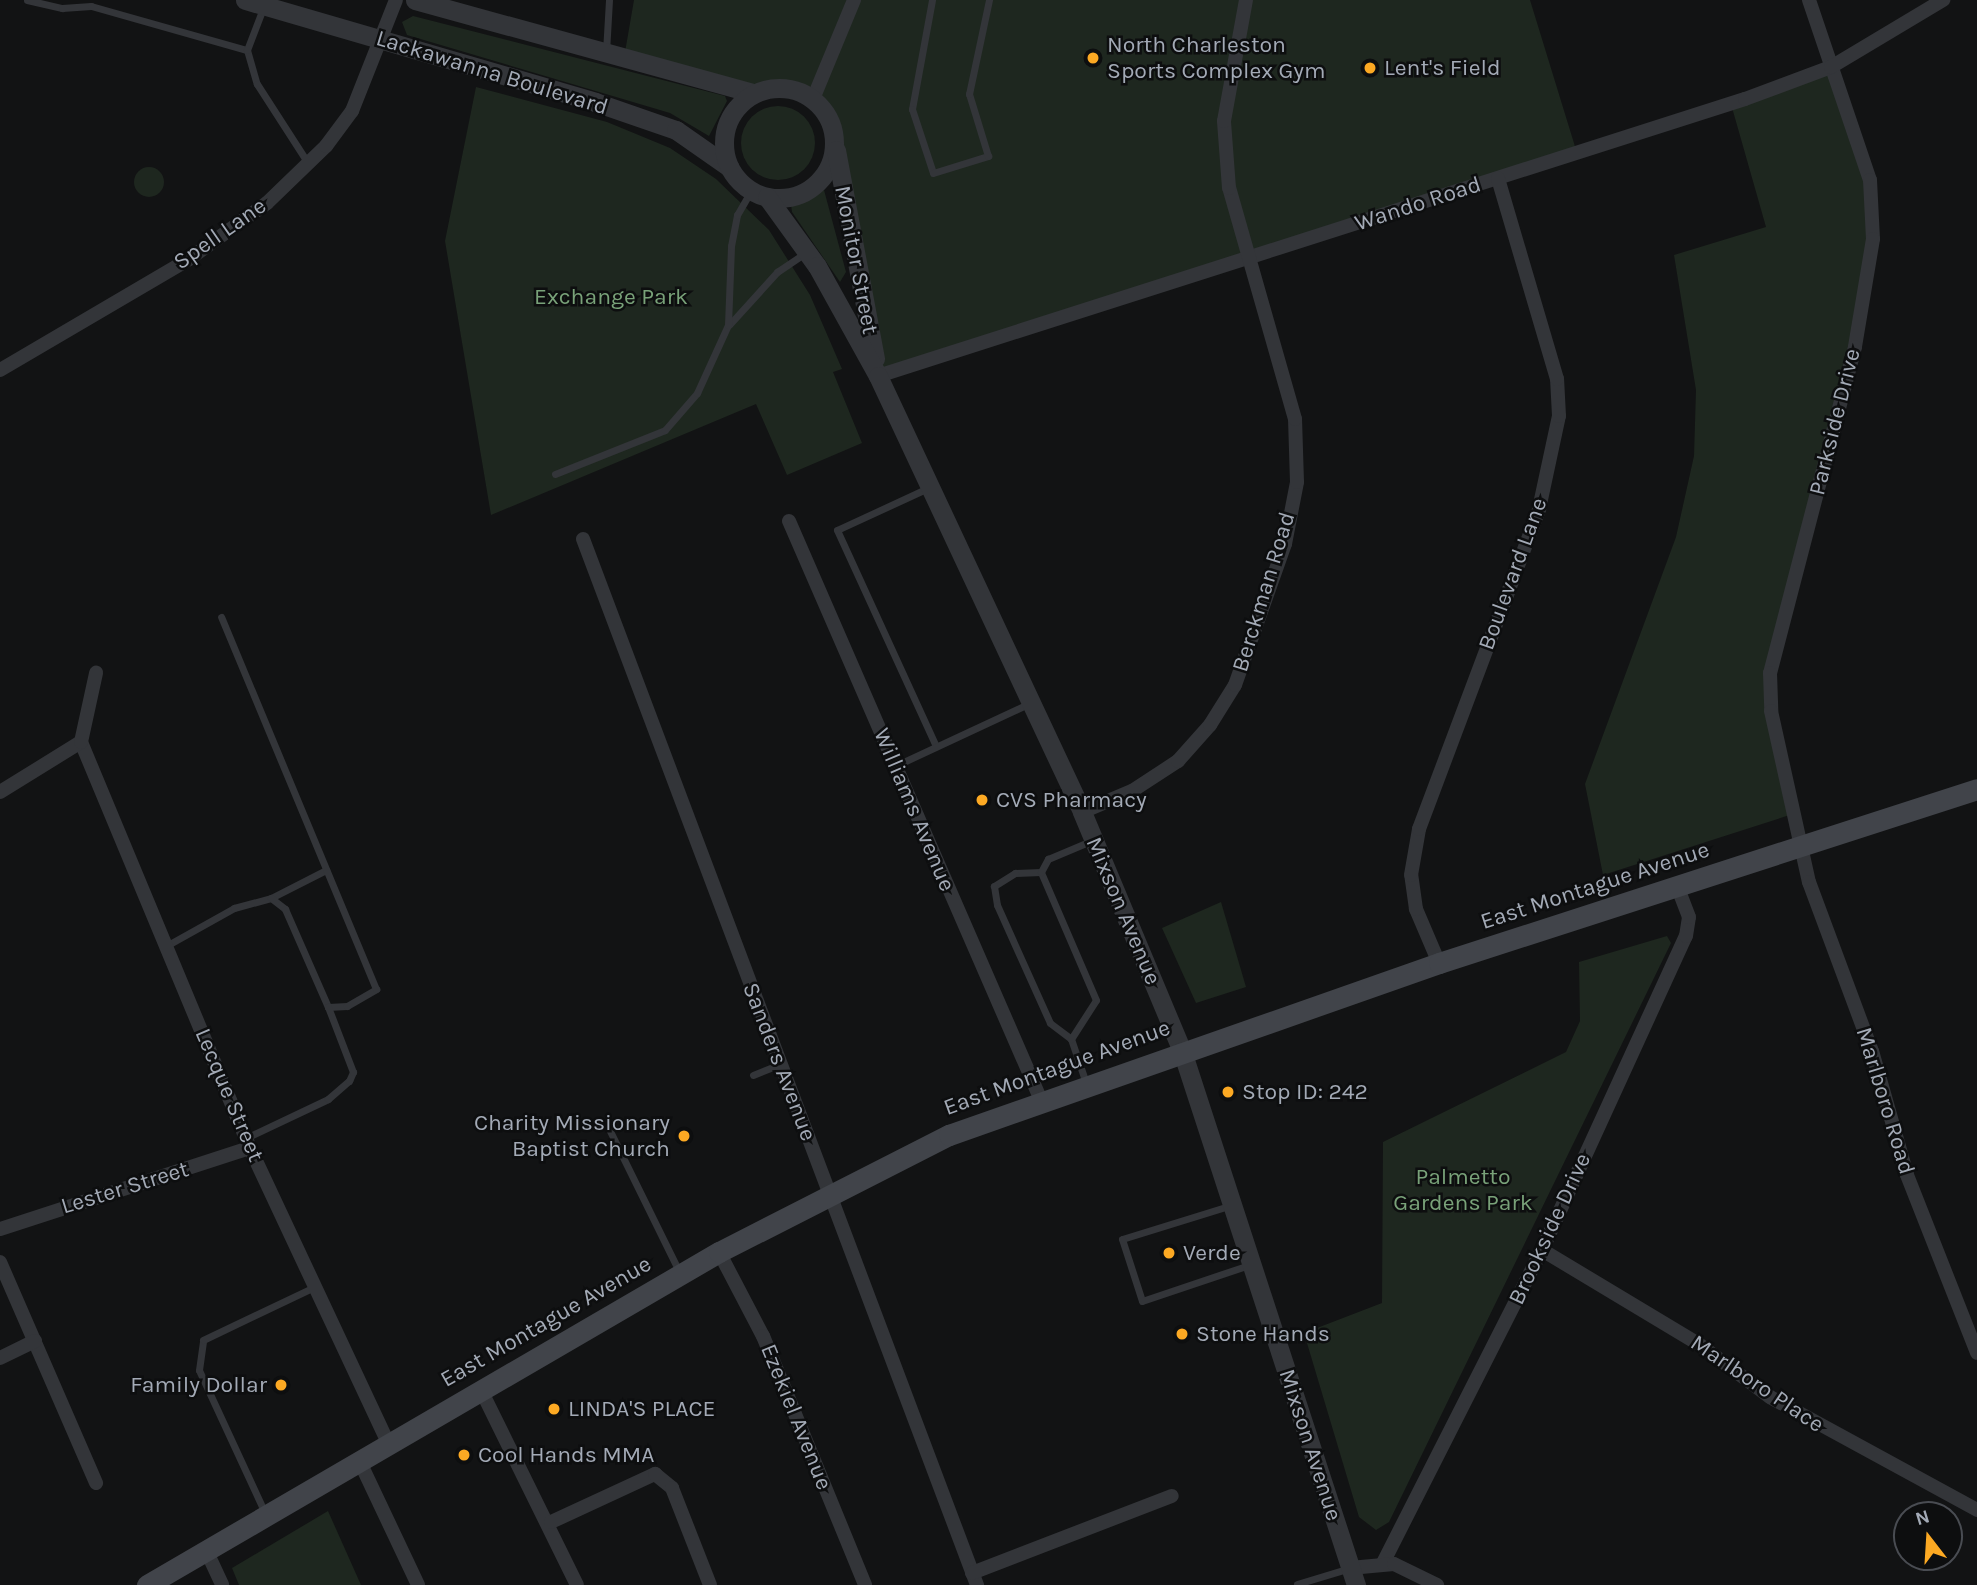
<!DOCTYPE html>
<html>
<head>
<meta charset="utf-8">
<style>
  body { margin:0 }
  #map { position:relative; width:1977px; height:1585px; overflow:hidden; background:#121314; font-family:Karla,sans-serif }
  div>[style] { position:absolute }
  .green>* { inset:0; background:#1e271f }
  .round { border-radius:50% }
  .service>* { height:7px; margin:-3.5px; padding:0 3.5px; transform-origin:3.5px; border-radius:3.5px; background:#333539 }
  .minor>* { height:14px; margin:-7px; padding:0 7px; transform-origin:7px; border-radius:7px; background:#333539 }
  .tertiary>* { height:19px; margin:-9.5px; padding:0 9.5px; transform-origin:9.5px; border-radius:9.5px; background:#333539 }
  .tertiary>.ring { margin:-9.5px; padding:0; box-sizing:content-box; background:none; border:19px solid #333539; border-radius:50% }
  .secondary>* { height:21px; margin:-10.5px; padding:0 10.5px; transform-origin:10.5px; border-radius:10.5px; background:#41444a }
  .dots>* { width:19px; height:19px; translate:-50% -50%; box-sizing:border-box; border:4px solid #0d0e0f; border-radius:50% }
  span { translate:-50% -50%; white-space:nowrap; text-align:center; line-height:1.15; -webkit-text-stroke:5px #0d0e0f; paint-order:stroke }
  .poi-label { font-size:23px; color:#a3aab6 }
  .left { translate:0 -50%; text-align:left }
  .right { translate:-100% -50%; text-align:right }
  .street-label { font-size:23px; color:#a3aab6 }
  .park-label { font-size:23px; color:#79a279 }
  .north { position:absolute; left:1893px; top:1501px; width:70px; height:70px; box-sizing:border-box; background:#0d0e0f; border:2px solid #494c52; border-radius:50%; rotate:343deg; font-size:19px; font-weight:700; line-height:28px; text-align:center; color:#a3aab6 }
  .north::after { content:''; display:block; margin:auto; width:24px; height:32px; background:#fca923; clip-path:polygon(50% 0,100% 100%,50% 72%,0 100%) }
</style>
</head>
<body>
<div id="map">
  <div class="green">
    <i style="clip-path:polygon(634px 0,1530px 0,1577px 153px,878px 376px,825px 111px,799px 91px,753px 93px,624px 58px)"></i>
    <i style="clip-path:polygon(413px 16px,725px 96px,727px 101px,709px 136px,670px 113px,407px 35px,402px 22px)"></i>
    <i style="clip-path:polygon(1831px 67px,1870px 180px,1873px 239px,1855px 347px,1770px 673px,1796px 813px,1603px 875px,1585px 784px,1676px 537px,1694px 456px,1696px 390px,1674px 255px,1766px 227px,1731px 104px)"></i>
    <i style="clip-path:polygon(476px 87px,607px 122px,670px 148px,716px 179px,769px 230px,810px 295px,842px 369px,833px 372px,862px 443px,787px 475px,756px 404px,491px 515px,445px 241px)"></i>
    <i class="round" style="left:741px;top:106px;width:74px;height:74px"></i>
    <i class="round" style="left:134px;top:167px;width:30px;height:30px"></i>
    <i style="clip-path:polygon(824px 190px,846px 272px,840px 282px,792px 212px,791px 204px)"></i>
    <i style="clip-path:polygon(1221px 902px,1246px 987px,1196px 1003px,1162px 928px)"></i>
    <i style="clip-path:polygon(1667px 936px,1671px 943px,1389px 1522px,1376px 1530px,1359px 1517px,1304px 1333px,1382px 1303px,1383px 1142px,1566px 1052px,1580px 1021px,1579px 962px)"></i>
    <i style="clip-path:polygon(328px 1511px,361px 1585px,239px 1585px,232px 1568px)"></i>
  </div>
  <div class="service">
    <i style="left:27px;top:0;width:36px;rotate:13deg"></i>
    <i style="left:62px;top:8px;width:29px;rotate:-4deg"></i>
    <i style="left:91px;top:6px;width:162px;rotate:15.8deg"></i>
    <i style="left:247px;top:50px;width:35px;rotate:74deg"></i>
    <i style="left:257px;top:84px;width:94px;rotate:57.2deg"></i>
    <i style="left:932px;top:0;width:111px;rotate:100.4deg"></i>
    <i style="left:912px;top:109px;width:67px;rotate:71.8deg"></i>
    <i style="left:933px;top:173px;width:58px;rotate:-17.2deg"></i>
    <i style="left:988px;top:156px;width:65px;rotate:-107deg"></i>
    <i style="left:969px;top:94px;width:96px;rotate:-78deg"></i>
    <i style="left:247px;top:50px;width:45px;rotate:-69.1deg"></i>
    <i style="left:606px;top:52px;width:52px;rotate:-86.7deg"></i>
    <i style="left:729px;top:325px;width:72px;rotate:-47.8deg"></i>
    <i style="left:777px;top:272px;width:36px;rotate:-34deg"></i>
    <i style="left:555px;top:474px;width:118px;rotate:-21.8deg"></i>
    <i style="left:665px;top:430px;width:49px;rotate:-49.1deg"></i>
    <i style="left:697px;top:393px;width:75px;rotate:-65.5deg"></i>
    <i style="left:728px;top:325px;width:79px;rotate:-87.8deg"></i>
    <i style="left:731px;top:246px;width:32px;rotate:-79deg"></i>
    <i style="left:737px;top:215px;width:28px;rotate:-60deg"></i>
    <i style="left:928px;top:488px;width:100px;rotate:155.2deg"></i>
    <i style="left:837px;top:530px;width:238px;rotate:65.4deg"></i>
    <i style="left:895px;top:766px;width:149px;rotate:-25deg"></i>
    <i style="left:1041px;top:872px;width:26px;rotate:178deg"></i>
    <i style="left:1015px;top:873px;width:25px;rotate:148deg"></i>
    <i style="left:994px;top:886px;width:19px;rotate:81deg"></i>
    <i style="left:997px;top:905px;width:129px;rotate:65.8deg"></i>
    <i style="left:1050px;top:1023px;width:26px;rotate:37deg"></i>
    <i style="left:271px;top:898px;width:62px;rotate:-27deg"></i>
    <i style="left:166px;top:946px;width:78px;rotate:-29.2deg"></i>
    <i style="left:234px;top:908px;width:38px;rotate:-15deg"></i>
    <i style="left:271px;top:898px;width:18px;rotate:38deg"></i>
    <i style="left:285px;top:909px;width:107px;rotate:66.3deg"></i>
    <i style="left:328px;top:1007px;width:19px;rotate:-3deg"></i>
    <i style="left:347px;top:1006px;width:34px;rotate:-30deg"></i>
    <i style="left:376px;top:989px;width:403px;rotate:-112.6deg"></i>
    <i style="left:753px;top:1075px;width:29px;rotate:-22deg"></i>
    <i style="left:1086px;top:1083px;width:46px;rotate:-108.8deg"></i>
    <i style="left:1071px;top:1039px;width:46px;rotate:-57.3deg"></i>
    <i style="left:1096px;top:1000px;width:139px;rotate:-113.3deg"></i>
    <i style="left:1041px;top:872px;width:15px;rotate:-62deg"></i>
    <i style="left:1048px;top:859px;width:49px;rotate:-22.9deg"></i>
    <i style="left:610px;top:1131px;width:156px;rotate:63.8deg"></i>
    <i style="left:246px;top:1138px;width:91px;rotate:-25.4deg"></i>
    <i style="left:328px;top:1099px;width:28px;rotate:-41deg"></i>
    <i style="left:349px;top:1081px;width:10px;rotate:-66deg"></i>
    <i style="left:353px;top:1072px;width:70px;rotate:-111deg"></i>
    <i style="left:1232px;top:1205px;width:115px;rotate:162.8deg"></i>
    <i style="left:1122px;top:1239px;width:65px;rotate:72.1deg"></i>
    <i style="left:1142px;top:1301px;width:113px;rotate:-18.6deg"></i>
    <i style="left:265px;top:1513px;width:157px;rotate:-114.8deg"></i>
    <i style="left:199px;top:1370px;width:30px;rotate:-82deg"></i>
    <i style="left:203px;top:1340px;width:123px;rotate:-25.5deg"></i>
    <i style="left:1297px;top:1584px;width:55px;rotate:-16.8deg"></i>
  </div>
  <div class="minor">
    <i style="left:1809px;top:0;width:190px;rotate:71.3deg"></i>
    <i style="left:1870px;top:180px;width:59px;rotate:87.1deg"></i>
    <i style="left:1873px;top:239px;width:109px;rotate:99.5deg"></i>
    <i style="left:1855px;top:347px;width:337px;rotate:104.6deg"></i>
    <i style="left:1770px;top:673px;width:38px;rotate:88deg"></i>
    <i style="left:1771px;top:711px;width:175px;rotate:77.5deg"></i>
    <i style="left:1809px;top:882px;width:180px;rotate:69.6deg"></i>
    <i style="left:1872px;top:1051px;width:129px;rotate:74.2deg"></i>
    <i style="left:1907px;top:1175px;width:191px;rotate:68.5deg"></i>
    <i style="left:813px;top:99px;width:107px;rotate:-67.5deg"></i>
    <i style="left:0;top:370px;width:219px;rotate:-30.4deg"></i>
    <i style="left:189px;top:259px;width:96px;rotate:-35.7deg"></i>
    <i style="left:267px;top:203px;width:82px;rotate:-44deg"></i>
    <i style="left:326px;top:146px;width:44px;rotate:-53.4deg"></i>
    <i style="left:352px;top:111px;width:119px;rotate:-68.4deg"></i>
    <i style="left:878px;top:376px;width:910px;rotate:-17.72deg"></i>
    <i style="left:1745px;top:99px;width:92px;rotate:-20.4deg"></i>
    <i style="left:1831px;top:67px;width:131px;rotate:-30.9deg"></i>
    <i style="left:789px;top:521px;width:629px;rotate:66.49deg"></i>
    <i style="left:583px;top:539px;width:1118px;rotate:69.36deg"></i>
    <i style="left:81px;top:742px;width:440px;rotate:67.4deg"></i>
    <i style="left:250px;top:1148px;width:326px;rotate:64.9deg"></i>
    <i style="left:0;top:792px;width:95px;rotate:-31.7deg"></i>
    <i style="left:81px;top:742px;width:71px;rotate:-77.7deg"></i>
    <i style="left:1082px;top:812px;width:54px;rotate:-22.8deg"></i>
    <i style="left:1132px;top:791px;width:55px;rotate:-33.1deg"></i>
    <i style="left:1178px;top:761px;width:48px;rotate:-48.4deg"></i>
    <i style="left:1210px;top:725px;width:47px;rotate:-58deg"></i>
    <i style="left:1235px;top:685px;width:150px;rotate:-70.5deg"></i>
    <i style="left:1285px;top:544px;width:63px;rotate:-79deg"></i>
    <i style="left:1297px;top:482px;width:63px;rotate:-91.8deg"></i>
    <i style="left:1295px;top:419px;width:240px;rotate:-105.9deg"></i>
    <i style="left:1229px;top:188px;width:67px;rotate:-94.3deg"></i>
    <i style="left:1224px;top:121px;width:123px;rotate:-79.7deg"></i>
    <i style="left:1439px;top:963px;width:59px;rotate:-113.1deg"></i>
    <i style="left:1416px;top:909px;width:34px;rotate:-98deg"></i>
    <i style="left:1411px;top:875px;width:47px;rotate:-80.1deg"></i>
    <i style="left:1419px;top:829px;width:342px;rotate:-69.4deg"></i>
    <i style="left:1539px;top:509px;width:95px;rotate:-77.9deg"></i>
    <i style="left:1559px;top:416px;width:37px;rotate:-93deg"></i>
    <i style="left:1557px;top:379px;width:209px;rotate:-106.4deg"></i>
    <i style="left:0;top:1229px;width:263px;rotate:-18deg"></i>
    <i style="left:1542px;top:1250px;width:184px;rotate:31deg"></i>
    <i style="left:1700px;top:1345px;width:87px;rotate:36.6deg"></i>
    <i style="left:1770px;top:1397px;width:236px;rotate:28.6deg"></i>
    <i style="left:719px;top:1252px;width:95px;rotate:62.4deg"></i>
    <i style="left:763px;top:1336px;width:269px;rotate:67.7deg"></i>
    <i style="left:0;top:1262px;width:241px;rotate:66.5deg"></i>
    <i style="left:0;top:1358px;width:39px;rotate:-26deg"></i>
    <i style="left:481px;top:1390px;width:217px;rotate:63.8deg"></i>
    <i style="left:359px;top:1460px;width:138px;rotate:64.7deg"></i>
    <i style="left:551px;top:1522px;width:115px;rotate:-24.8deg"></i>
    <i style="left:655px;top:1474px;width:22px;rotate:39deg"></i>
    <i style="left:672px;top:1488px;width:104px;rotate:68.6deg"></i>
    <i style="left:206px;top:1550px;width:38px;rotate:65deg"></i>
    <i style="left:1383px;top:1563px;width:351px;rotate:-63.1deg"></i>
    <i style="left:1542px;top:1250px;width:345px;rotate:-65.4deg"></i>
    <i style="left:1686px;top:936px;width:19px;rotate:-81deg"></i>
    <i style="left:1689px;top:917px;width:31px;rotate:-111deg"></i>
    <i style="left:1350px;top:1568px;width:44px;rotate:-5.2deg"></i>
    <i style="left:1394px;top:1564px;width:48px;rotate:26deg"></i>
    <i style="left:972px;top:1573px;width:214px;rotate:-21.1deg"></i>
  </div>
  <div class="tertiary">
    <i style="left:245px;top:0;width:365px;rotate:16.2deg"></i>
    <i style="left:595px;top:102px;width:86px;rotate:19.1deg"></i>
    <i style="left:676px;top:130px;width:65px;rotate:34.9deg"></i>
    <i style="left:415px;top:0;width:351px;rotate:15.4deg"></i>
    <i class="ring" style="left:724px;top:88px;width:91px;height:91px"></i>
    <i style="left:836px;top:150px;width:212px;rotate:79.4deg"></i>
    <i style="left:767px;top:197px;width:85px;rotate:54.1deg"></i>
    <i style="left:817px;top:266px;width:126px;rotate:61deg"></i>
    <i style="left:878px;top:376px;width:481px;rotate:64.9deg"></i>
    <i style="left:1082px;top:812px;width:259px;rotate:67.3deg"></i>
    <i style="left:1182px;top:1051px;width:562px;rotate:71.95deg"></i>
  </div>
  <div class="secondary">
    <i style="left:147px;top:1585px;width:662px;rotate:-30.21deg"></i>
    <i style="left:719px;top:1252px;width:258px;rotate:-27deg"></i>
    <i style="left:949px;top:1135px;width:519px;rotate:-19.34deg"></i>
    <i style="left:1439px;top:963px;width:565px;rotate:-17.92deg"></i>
  </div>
  <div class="dots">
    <i style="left:1093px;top:58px;background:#fca923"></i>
    <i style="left:1370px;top:68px;background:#fca923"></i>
    <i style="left:982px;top:800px;background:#fca923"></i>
    <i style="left:1228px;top:1092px;background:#fca923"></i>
    <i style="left:684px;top:1136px;background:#fca923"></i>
    <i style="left:1169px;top:1253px;background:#fca923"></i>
    <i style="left:1182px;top:1334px;background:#fca923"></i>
    <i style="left:281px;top:1385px;background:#fca923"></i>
    <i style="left:554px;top:1409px;background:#fca923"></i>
    <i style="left:464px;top:1455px;background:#fca923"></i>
  </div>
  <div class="poi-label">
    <span class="left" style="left:1107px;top:58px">North Charleston<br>Sports Complex Gym</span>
    <span class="left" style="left:1384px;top:68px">Lent's Field</span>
    <span class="left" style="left:996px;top:800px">CVS Pharmacy</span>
    <span class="left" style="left:1242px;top:1092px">Stop ID: 242</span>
    <span class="right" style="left:670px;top:1136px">Charity Missionary<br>Baptist Church</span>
    <span class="left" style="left:1183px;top:1253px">Verde</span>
    <span class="left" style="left:1196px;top:1334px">Stone Hands</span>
    <span class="right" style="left:267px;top:1385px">Family Dollar</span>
    <span class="left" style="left:568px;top:1409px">LINDA'S PLACE</span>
    <span class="left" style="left:478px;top:1455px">Cool Hands MMA</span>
  </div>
  <div class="street-label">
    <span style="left:492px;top:73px;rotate:17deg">Lackawanna Boulevard</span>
    <span style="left:1418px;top:204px;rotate:-18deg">Wando Road</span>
    <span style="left:220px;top:234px;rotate:-35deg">Spell Lane</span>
    <span style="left:856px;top:260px;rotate:79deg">Monitor Street</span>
    <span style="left:1835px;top:422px;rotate:-76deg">Parkside Drive</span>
    <span style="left:1513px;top:574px;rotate:-70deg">Boulevard Lane</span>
    <span style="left:1264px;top:592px;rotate:-73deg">Berckman Road</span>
    <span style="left:914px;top:810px;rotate:67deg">Williams Avenue</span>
    <span style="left:1595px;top:886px;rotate:-18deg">East Montague Avenue</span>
    <span style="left:1123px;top:911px;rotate:67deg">Mixson Avenue</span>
    <span style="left:779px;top:1062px;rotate:69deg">Sanders Avenue</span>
    <span style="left:1057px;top:1068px;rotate:-20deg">East Montague Avenue</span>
    <span style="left:229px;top:1095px;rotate:67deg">Lecque Street</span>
    <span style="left:1885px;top:1101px;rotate:73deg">Marlboro Road</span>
    <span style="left:125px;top:1188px;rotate:-17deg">Lester Street</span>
    <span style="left:1550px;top:1229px;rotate:-65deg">Brookside Drive</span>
    <span style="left:546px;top:1322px;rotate:-30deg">East Montague Avenue</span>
    <span style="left:1757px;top:1384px;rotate:34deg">Marlboro Place</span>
    <span style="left:796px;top:1417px;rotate:68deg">Ezekiel Avenue</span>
    <span style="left:1310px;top:1445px;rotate:72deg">Mixson Avenue</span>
  </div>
  <div class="park-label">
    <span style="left:611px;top:297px">Exchange Park</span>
    <span style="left:1463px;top:1190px">Palmetto<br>Gardens Park</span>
  </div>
  <div class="north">N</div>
</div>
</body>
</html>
